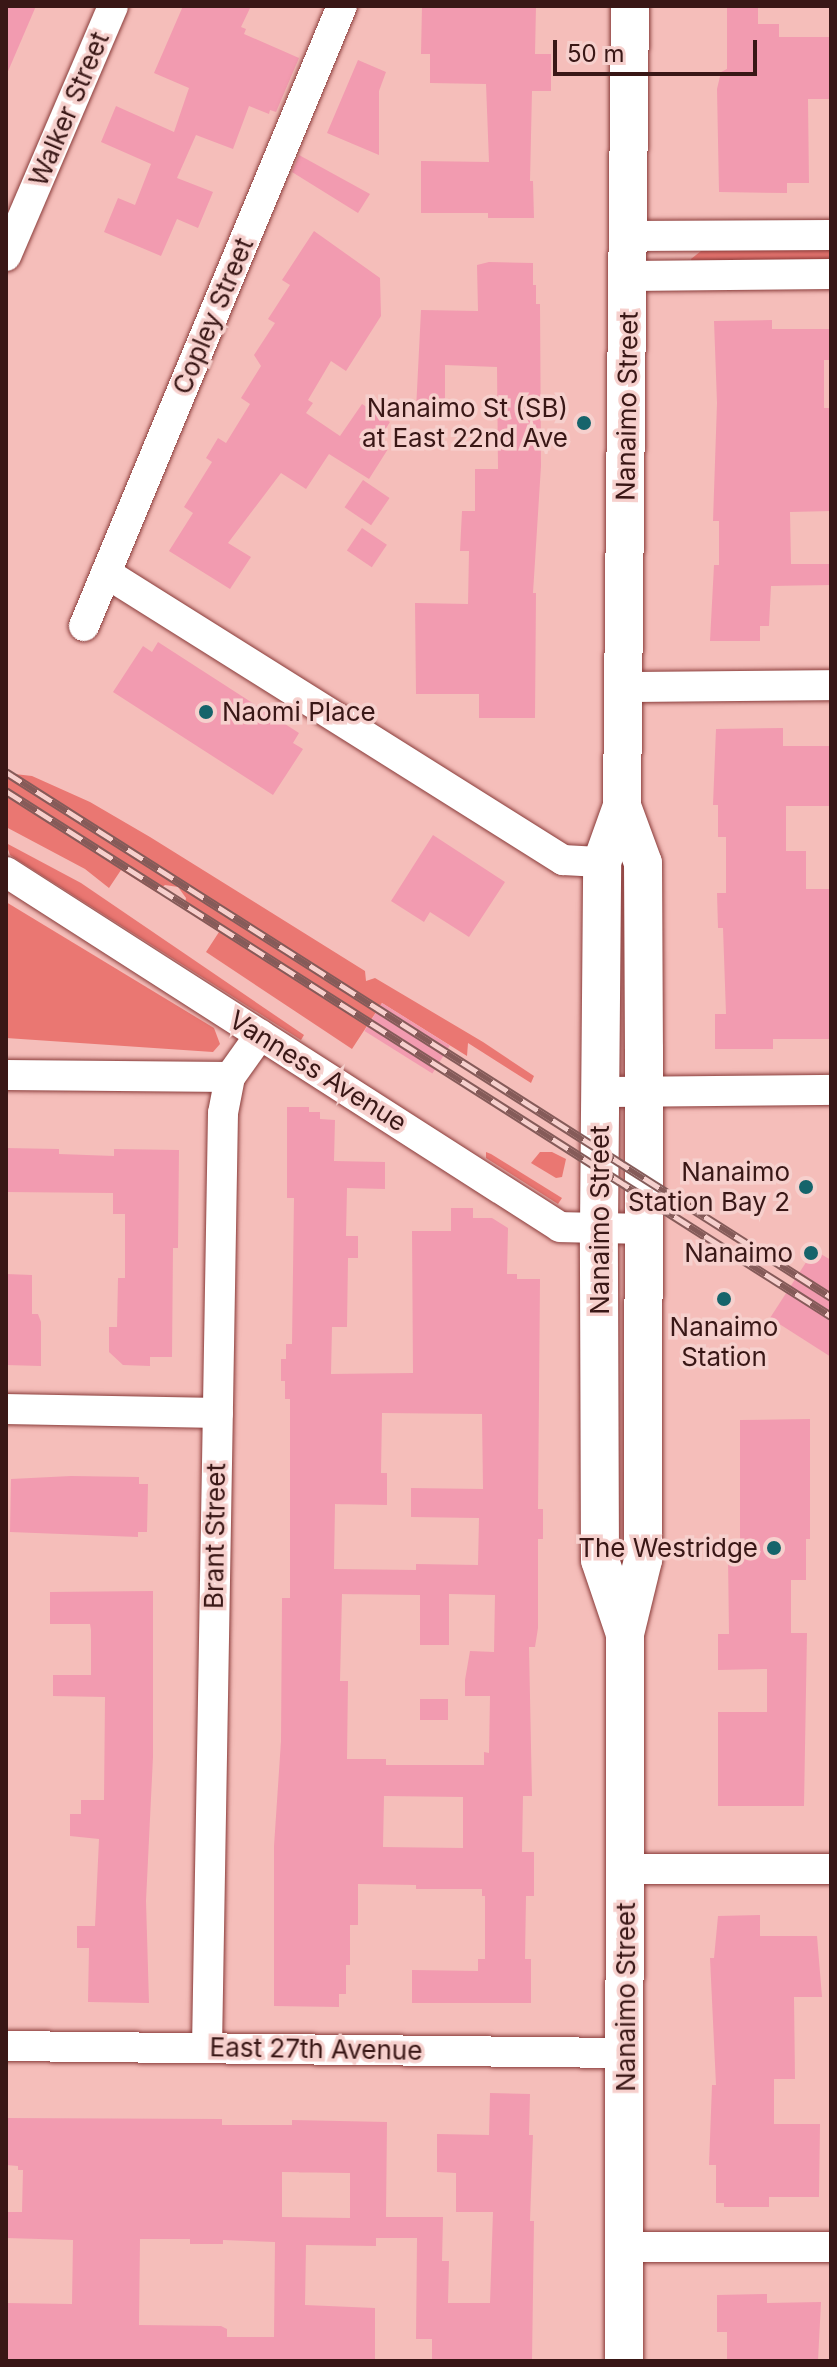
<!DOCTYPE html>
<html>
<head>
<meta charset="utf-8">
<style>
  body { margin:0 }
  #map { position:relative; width:837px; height:2367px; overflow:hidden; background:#f5beba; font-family:Inter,sans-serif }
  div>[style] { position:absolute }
  .green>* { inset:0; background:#ea7772 }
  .building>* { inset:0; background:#f29bb0; transform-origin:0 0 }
  .roads { filter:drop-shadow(0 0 2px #893b39) drop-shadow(0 0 2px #893b39) }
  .minor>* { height:30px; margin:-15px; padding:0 15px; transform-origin:15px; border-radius:15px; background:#fff }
  .major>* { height:38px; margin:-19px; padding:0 19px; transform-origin:19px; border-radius:19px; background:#fff }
  .rail>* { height:9px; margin-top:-4.5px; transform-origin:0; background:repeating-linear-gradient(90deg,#f6d0cd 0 18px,#855b59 0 36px); box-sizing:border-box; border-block:2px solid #855b59 }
  .dots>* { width:22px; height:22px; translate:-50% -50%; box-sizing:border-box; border:4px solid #f6d0cd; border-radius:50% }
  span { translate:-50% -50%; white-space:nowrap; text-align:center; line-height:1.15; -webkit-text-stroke:7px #f6d0cd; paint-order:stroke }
  .street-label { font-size:26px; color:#391716 }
  .poi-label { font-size:26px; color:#391716 }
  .right { translate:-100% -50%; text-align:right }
  .left { translate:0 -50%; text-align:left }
  .frame { position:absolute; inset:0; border:8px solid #391716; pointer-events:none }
  .scale { position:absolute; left:553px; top:40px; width:204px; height:36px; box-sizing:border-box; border:4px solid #391716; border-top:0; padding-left:10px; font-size:24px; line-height:28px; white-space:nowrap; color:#391716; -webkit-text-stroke:6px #f6d0cd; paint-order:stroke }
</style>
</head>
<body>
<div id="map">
  <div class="green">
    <i style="clip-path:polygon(831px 250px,831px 266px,692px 263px,691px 259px,701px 251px)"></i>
    <i style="clip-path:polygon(6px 773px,32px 776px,90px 802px,150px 837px,365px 971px,366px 981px,375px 978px,483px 1042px,534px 1076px,531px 1083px,468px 1043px,467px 1056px,382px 1003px,352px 1049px,206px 952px,219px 932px,184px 909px,186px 898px,178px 887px,165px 885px,156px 892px,121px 870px,109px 888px,85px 869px,6px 827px)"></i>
    <i style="clip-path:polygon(6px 843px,81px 883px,304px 1035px,301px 1040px,10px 855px)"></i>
    <i style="clip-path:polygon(6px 902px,214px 1028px,220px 1044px,213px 1052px,6px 1038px)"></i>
    <i style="clip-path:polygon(486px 1152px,491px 1154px,562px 1198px,558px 1204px,486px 1158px)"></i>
    <i style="clip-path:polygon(540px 1152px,552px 1152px,566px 1159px,562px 1177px,556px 1178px,531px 1163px)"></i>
  </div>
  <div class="building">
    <i style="clip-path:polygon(6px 6px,36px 6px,6px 76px)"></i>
    <i style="clip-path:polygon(183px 6px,251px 6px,241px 27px,246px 29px,244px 34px,299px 58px,276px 112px,270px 110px,269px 114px,249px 106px,233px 149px,196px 135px,177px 178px,213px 192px,198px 228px,177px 219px,161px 256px,104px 232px,118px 198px,135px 205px,151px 164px,101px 142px,116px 106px,174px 132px,189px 88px,154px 73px)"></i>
    <i style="clip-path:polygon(422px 6px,536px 6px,535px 54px,551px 54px,551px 91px,532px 91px,530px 181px,533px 181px,534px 218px,488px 218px,488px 213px,421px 213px,421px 161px,489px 162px,486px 84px,430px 83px,430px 54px,421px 54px)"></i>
    <i style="clip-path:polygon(727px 6px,758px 6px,758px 24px,779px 24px,779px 37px,831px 37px,831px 99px,808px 99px,809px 183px,787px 183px,787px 193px,719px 192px,717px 89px,721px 72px,727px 69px)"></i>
    <i style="clip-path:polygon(358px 60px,386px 72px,379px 91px,379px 155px,327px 133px)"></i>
    <i style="clip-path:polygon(299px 155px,370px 194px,358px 213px,292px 172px)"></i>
    <i style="clip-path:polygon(314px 231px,380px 278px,381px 316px,346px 371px,331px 361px,308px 400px,313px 403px,306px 413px,340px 436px,362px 404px,390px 422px,377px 442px,388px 449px,369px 479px,329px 454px,306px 489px,281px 473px,228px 543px,251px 557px,230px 589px,169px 551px,193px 513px,184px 507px,212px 462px,206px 458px,218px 438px,226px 443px,250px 404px,241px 398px,261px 366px,254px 355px,275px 323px,268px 319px,290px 285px,282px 280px)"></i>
    <i style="clip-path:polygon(489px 262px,533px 263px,533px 285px,536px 285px,536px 304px,540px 304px,541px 466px,533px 593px,536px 593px,535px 718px,479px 718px,479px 694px,416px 694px,415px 603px,468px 604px,469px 551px,460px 551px,462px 511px,475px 511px,475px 469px,498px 469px,497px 367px,445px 365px,445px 410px,416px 410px,421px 310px,478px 311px,477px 265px)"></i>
    <i style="clip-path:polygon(772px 320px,772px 329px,831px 329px,831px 360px,824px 360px,824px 408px,831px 408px,831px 511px,790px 512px,791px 564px,831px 564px,831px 585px,771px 586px,769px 626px,760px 626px,760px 641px,710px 641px,714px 565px,719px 565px,719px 521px,713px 521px,717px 403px,714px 321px)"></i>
    <i style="left:363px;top:480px;width:32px;height:33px;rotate:34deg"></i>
    <i style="left:362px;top:528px;width:30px;height:27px;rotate:34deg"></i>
    <i style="clip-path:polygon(158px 642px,299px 733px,293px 743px,303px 749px,273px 795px,113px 692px,143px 646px,152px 652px)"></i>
    <i style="clip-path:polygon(783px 728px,783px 746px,831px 746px,831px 806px,786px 806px,786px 851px,806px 851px,806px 889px,831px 889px,831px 1039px,773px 1039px,773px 1049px,715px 1049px,715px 1014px,726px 1014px,723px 928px,718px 928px,717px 893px,726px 893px,726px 837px,718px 837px,718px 805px,713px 805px,716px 729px)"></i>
    <i style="clip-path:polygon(433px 835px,505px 882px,469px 937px,430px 912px,424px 922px,391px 901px)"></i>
    <i style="left:382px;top:1003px;width:80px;height:33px;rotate:32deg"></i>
    <i style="clip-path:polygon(evenodd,287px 1107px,309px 1107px,309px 1112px,320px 1112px,320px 1119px,335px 1120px,334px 1161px,385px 1162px,385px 1189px,347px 1188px,346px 1236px,358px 1236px,358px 1258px,348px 1258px,347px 1327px,332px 1327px,331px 1374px,413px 1373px,412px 1231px,451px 1231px,451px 1208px,473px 1208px,473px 1218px,492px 1218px,508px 1228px,507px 1274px,517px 1274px,517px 1279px,540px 1279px,538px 1509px,543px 1509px,543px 1539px,538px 1539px,538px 1628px,535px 1647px,529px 1647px,532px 1796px,523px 1796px,522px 1852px,534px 1852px,534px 1896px,526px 1896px,525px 1959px,531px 1959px,531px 2003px,412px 2003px,412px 1970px,478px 1971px,478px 1959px,485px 1959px,485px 1896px,482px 1896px,482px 1889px,416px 1889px,416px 1885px,358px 1884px,358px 1925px,350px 1925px,350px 1965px,346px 1965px,346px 1994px,339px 1994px,339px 2007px,274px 2006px,274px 1846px,281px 1741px,282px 1598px,290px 1598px,290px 1399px,285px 1399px,285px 1381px,281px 1381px,281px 1359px,286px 1359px,286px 1344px,292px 1344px,294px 1198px,287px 1198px,287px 1107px,382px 1413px,482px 1414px,483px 1489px,411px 1488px,411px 1517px,479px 1518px,478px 1565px,416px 1564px,416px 1570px,334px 1569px,335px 1504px,387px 1505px,387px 1473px,381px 1473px,382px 1413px,287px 1107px,342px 1594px,420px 1595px,420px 1645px,449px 1645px,449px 1594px,495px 1595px,494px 1652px,470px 1651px,465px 1680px,465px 1696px,490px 1696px,489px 1753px,484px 1752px,484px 1765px,386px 1765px,386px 1759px,347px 1759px,348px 1681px,340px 1681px,342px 1594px,287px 1107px,384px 1796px,463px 1797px,463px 1848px,383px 1847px,384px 1796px)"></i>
    <i style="clip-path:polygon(6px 1148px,59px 1149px,59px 1154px,114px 1156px,114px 1149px,179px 1150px,178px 1248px,173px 1248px,172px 1357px,150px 1357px,150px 1366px,123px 1365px,109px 1352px,109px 1327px,117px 1327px,118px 1278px,125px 1278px,125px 1214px,113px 1214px,113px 1193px,6px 1192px)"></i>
    <i style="clip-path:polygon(814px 1250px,831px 1260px,831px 1357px,770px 1318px)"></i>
    <i style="clip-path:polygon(6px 1274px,32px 1275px,32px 1314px,38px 1314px,41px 1322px,41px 1366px,6px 1365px)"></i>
    <i style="clip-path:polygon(810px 1419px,810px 1539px,806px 1539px,806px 1580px,791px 1580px,791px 1633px,807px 1633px,804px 1806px,718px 1806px,718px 1712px,767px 1712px,767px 1669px,718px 1670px,718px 1634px,729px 1634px,728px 1557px,740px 1557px,740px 1420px)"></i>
    <i style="clip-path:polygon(71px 1476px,139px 1477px,139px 1484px,148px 1484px,147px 1532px,138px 1532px,138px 1537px,10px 1532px,11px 1479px)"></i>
    <i style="clip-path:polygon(153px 1591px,153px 1757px,146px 1901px,149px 2003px,88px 2002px,89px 1948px,77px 1948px,77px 1926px,95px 1926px,99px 1839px,70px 1836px,70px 1814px,81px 1814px,81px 1800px,104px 1800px,105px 1697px,53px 1696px,53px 1675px,91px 1675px,91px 1630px,90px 1624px,50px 1624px,50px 1592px)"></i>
    <i style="left:420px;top:1699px;width:28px;height:21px"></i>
    <i style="clip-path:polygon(760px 1915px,760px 1936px,817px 1936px,822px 1997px,794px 1997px,795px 2079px,774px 2079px,774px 2124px,820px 2124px,819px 2197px,769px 2197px,769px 2207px,724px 2207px,724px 2203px,716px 2203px,716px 2165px,709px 2165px,712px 2085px,716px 2085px,710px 1958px,714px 1958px,718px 1916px)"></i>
    <i style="clip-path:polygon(evenodd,490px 2093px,530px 2094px,529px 2135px,533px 2135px,530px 2221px,534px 2221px,532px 2361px,432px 2361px,432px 2339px,416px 2339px,417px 2238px,376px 2238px,376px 2246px,306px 2245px,305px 2305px,375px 2308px,375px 2361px,6px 2361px,6px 2303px,72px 2304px,73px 2240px,6px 2238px,6px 2212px,22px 2212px,23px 2170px,18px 2170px,18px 2166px,6px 2165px,6px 2118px,222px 2119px,222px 2125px,292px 2125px,292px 2120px,387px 2122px,386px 2217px,443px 2217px,442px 2261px,449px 2261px,448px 2303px,490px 2303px,493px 2212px,456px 2212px,456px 2173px,437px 2172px,437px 2134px,489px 2135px,490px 2093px,282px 2172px,350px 2173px,350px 2218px,282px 2217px,282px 2172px,490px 2093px,140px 2239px,190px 2239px,190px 2244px,223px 2244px,223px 2240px,275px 2242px,274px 2337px,227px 2337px,227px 2329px,221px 2326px,139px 2325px,140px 2239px)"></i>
    <i style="clip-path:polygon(767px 2294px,767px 2303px,821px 2302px,818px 2361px,727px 2361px,727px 2332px,717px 2332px,717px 2295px)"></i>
  </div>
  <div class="roads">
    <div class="minor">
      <i style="left:630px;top:236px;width:201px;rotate:-0.3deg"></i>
      <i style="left:6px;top:256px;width:272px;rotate:-66.8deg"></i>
      <i style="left:629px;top:276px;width:202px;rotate:-0.6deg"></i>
      <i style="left:106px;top:573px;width:540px;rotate:32.13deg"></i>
      <i style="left:563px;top:860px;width:39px;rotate:3deg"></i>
      <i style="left:84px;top:626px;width:672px;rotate:-67.41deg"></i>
      <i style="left:622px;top:687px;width:209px;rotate:-0.5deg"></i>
      <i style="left:6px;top:872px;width:658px;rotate:32.65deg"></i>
      <i style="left:560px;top:1227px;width:82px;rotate:1.4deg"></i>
      <i style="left:6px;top:1075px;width:224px;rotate:0.5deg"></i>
      <i style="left:600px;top:1092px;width:231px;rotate:-0.5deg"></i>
      <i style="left:6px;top:1409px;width:212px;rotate:1.1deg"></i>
      <i style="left:626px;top:1869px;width:205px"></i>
      <i style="left:6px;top:2046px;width:620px;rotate:0.65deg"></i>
      <i style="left:207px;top:2048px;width:935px;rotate:-89.02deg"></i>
      <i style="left:223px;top:1113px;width:37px;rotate:-79deg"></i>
      <i style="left:230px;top:1077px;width:52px;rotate:-54.5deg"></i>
      <i style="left:625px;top:2247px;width:206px"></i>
    </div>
    <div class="major">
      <i style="left:622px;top:806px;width:61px;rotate:69.8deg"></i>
      <i style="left:643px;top:863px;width:186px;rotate:89.7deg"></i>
      <i style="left:644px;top:1049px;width:511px;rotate:90.11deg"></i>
      <i style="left:643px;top:1560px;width:76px;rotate:103.7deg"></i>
      <i style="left:625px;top:1634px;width:727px;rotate:90.08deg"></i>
      <i style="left:625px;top:1634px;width:78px;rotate:-108.7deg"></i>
      <i style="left:600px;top:1560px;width:332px;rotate:-90.2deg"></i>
      <i style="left:599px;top:1228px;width:366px;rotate:-89.5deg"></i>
      <i style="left:602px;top:862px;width:59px;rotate:-70.3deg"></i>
      <i style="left:622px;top:806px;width:800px;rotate:-89.43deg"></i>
    </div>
  </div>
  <div class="rail">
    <i style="left:6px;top:772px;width:978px;rotate:32.47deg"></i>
    <i style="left:6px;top:791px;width:978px;rotate:32.47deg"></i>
  </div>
  <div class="dots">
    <i style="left:584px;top:423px;background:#16646b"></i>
    <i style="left:206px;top:712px;background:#16646b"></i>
    <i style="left:806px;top:1187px;background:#16646b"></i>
    <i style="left:811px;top:1253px;background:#16646b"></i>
    <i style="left:724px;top:1299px;background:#16646b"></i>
    <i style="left:774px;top:1548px;background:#16646b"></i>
  </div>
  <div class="street-label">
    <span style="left:69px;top:109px;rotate:-67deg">Walker Street</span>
    <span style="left:213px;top:316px;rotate:-67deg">Copley Street</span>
    <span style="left:627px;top:406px;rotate:-89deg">Nanaimo Street</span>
    <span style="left:318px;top:1071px;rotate:32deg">Vanness Avenue</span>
    <span style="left:600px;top:1220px;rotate:-90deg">Nanaimo Street</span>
    <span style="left:215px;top:1536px;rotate:-89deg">Brant Street</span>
    <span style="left:626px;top:1997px;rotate:-90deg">Nanaimo Street</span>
    <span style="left:316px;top:2049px;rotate:1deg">East 27th Avenue</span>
  </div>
  <div class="poi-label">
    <span class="right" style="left:568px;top:423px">Nanaimo St (SB)<br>at East 22nd Ave</span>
    <span class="left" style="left:222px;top:712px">Naomi Place</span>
    <span class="right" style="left:790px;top:1187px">Nanaimo<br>Station Bay 2</span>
    <span class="right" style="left:793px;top:1253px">Nanaimo</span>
    <span style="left:724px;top:1342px">Nanaimo<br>Station</span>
    <span class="right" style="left:758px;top:1548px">The Westridge</span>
  </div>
  <div class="frame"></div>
  <div class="scale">50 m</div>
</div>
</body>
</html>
